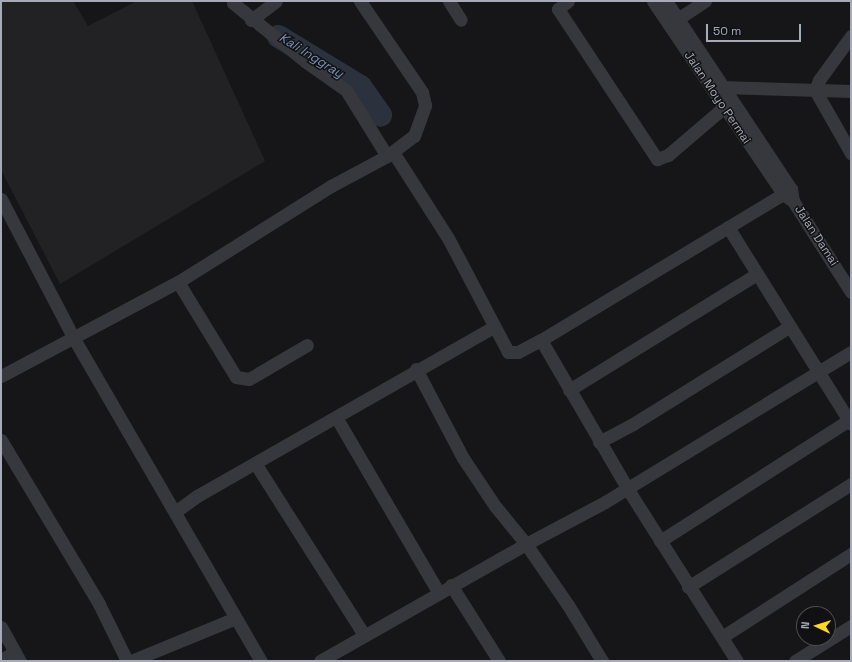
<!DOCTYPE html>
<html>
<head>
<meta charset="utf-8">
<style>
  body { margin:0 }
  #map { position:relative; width:852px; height:662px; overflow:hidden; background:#161618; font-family:"Space Grotesk",sans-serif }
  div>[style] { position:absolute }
  .built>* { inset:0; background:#222225 }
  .river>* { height:23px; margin:-11.5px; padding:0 11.5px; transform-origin:11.5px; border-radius:11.5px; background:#2b323d }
  .minor>* { height:13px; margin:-6.5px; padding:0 6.5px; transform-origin:6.5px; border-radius:6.5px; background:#37373e }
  span { translate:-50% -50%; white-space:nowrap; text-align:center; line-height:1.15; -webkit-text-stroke:3px #111113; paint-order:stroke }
  .street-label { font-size:12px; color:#a7aab9 }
  .water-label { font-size:13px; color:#7b92b7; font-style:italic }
  .frame { position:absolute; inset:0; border:2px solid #a7aab9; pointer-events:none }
  .north { position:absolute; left:796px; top:606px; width:40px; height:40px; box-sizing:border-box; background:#111113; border:1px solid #4d4e55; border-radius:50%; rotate:274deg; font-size:11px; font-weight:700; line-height:16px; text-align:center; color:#a7aab9 }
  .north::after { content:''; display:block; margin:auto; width:14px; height:18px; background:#ffd727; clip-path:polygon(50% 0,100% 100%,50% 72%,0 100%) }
  .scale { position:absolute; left:706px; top:24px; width:95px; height:18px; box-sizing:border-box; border:2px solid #a7aab9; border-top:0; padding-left:5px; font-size:12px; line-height:14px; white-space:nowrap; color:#a7aab9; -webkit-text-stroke:3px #111113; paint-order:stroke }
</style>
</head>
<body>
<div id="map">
  <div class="built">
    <i style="clip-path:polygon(1px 1px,73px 1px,88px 26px,137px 1px,192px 1px,265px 161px,60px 284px,1px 170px)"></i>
  </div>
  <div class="river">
    <i style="left:278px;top:36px;width:96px;rotate:31.4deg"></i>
    <i style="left:360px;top:86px;width:35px;rotate:55deg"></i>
  </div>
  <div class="minor">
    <i style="left:449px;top:1px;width:22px;rotate:58deg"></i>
    <i style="left:568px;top:1px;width:13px;rotate:141deg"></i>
    <i style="left:558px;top:9px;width:180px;rotate:56.6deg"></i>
    <i style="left:657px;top:159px;width:12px;rotate:-20deg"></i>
    <i style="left:668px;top:155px;width:72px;rotate:-40.5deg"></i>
    <i style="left:653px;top:1px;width:233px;rotate:56deg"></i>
    <i style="left:783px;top:194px;width:12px;rotate:35deg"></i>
    <i style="left:793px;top:201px;width:12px;rotate:-99deg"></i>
    <i style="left:791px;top:189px;width:226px;rotate:-123.6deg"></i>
    <i style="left:233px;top:3px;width:94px;rotate:38.9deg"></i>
    <i style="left:306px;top:62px;width:49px;rotate:35deg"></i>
    <i style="left:346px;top:90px;width:78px;rotate:58.2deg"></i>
    <i style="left:251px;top:20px;width:31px;rotate:-37deg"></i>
    <i style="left:670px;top:24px;width:42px;rotate:-33.3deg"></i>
    <i style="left:851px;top:36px;width:54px;rotate:126deg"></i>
    <i style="left:819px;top:80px;width:11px;rotate:112deg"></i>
    <i style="left:815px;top:90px;width:73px;rotate:60.3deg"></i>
    <i style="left:719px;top:87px;width:132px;rotate:1.7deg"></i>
    <i style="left:393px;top:152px;width:102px;rotate:57.4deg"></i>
    <i style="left:448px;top:238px;width:129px;rotate:62.2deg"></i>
    <i style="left:508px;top:352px;width:10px"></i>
    <i style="left:518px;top:352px;width:26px;rotate:-28deg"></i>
    <i style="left:541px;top:340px;width:292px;rotate:-31.1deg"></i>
    <i style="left:1px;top:199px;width:156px;rotate:62.4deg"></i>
    <i style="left:73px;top:337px;width:375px;rotate:59.9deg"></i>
    <i style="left:793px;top:201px;width:108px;rotate:57.5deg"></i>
    <i style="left:728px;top:227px;width:232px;rotate:58deg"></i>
    <i style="left:178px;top:282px;width:111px;rotate:58.6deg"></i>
    <i style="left:236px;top:377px;width:13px;rotate:9deg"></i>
    <i style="left:249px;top:379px;width:67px;rotate:-30.4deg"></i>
    <i style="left:541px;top:340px;width:171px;rotate:59.8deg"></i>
    <i style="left:627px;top:488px;width:205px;rotate:57.6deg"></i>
    <i style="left:416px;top:369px;width:101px;rotate:62.2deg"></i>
    <i style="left:463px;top:458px;width:58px;rotate:56.3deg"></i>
    <i style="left:495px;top:506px;width:49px;rotate:50.8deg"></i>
    <i style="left:526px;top:544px;width:74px;rotate:55.5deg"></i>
    <i style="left:568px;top:605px;width:66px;rotate:58.7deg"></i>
    <i style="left:1px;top:376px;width:200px;rotate:-28deg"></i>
    <i style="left:178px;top:282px;width:181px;rotate:-32.1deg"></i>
    <i style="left:331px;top:186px;width:64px;rotate:-28.2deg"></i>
    <i style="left:387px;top:156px;width:34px;rotate:-37deg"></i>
    <i style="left:414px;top:136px;width:33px;rotate:-70deg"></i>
    <i style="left:425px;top:105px;width:13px;rotate:-103deg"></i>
    <i style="left:422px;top:92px;width:110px;rotate:-124.3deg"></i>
    <i style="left:569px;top:390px;width:221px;rotate:-31.7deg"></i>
    <i style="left:336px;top:417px;width:204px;rotate:59.7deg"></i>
    <i style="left:1px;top:440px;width:191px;rotate:59.1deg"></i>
    <i style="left:99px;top:604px;width:64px;rotate:63.8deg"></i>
    <i style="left:599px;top:442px;width:38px;rotate:-28deg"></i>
    <i style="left:633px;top:424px;width:184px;rotate:-31.9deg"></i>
    <i style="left:255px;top:463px;width:204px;rotate:57.6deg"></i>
    <i style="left:175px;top:512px;width:27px;rotate:-36deg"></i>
    <i style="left:197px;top:496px;width:341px;rotate:-29.7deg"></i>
    <i style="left:660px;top:541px;width:224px;rotate:-32.6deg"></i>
    <i style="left:451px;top:585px;width:90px;rotate:57.7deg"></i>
    <i style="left:688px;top:587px;width:193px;rotate:-32.3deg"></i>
    <i style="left:1px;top:627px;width:39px;rotate:61deg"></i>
    <i style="left:722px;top:637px;width:153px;rotate:-32.8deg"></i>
    <i style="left:1px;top:660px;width:16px;rotate:-30deg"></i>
    <i style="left:131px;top:661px;width:113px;rotate:-22.3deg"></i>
    <i style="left:320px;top:661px;width:237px;rotate:-29.6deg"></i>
    <i style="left:526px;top:544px;width:89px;rotate:-28deg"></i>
    <i style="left:605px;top:502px;width:288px;rotate:-31.4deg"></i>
    <i style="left:795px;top:661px;width:66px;rotate:-32deg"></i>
  </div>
  <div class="street-label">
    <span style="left:717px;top:98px;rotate:56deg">Jalan Moyo Permai</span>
    <span style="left:816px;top:236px;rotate:57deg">Jalan Damai</span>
  </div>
  <div class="water-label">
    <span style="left:311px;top:56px;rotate:32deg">Kali Inggray</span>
  </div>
  <div class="frame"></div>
  <div class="north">N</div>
  <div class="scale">50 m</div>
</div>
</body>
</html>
